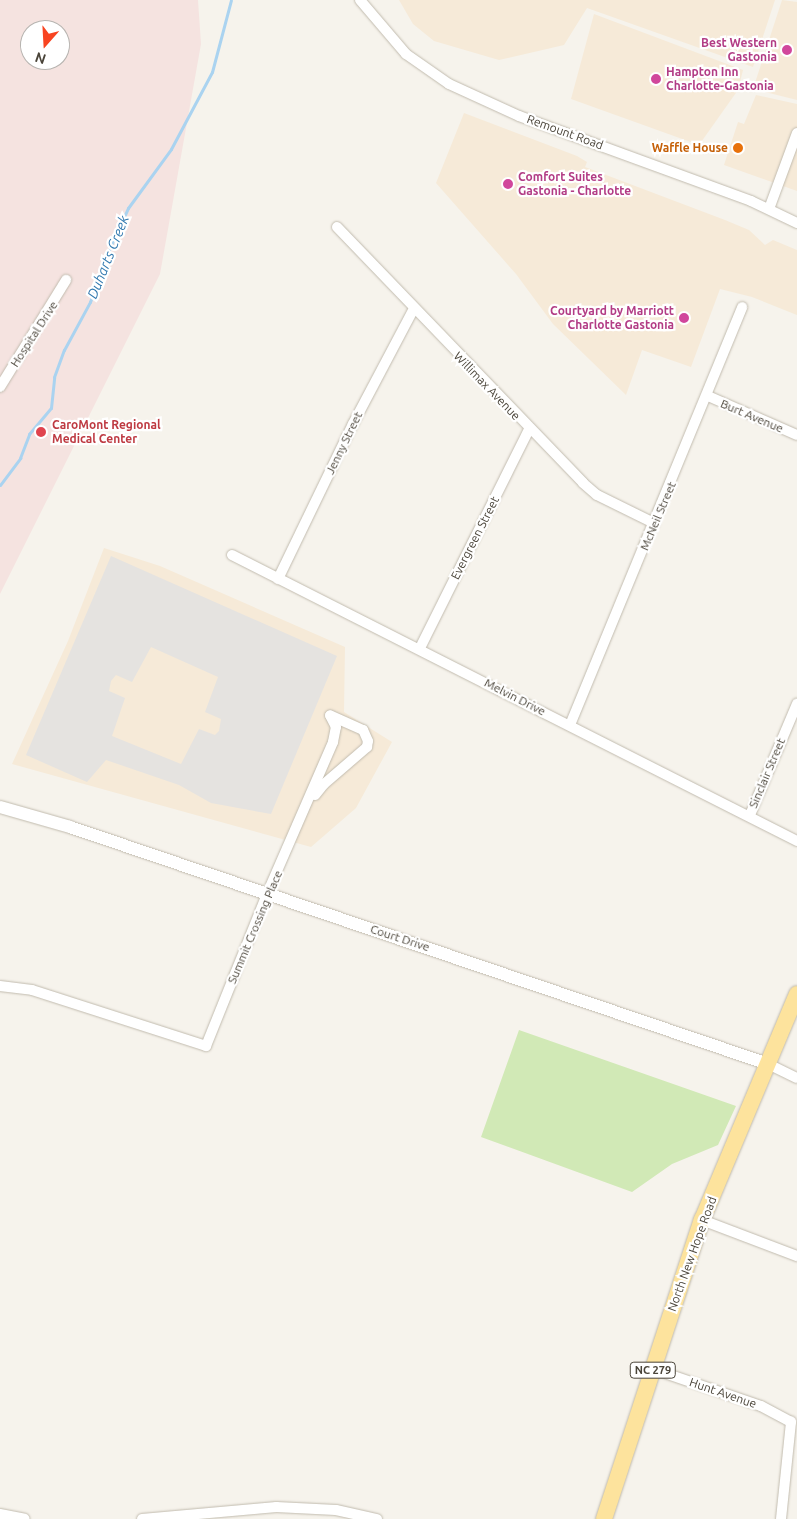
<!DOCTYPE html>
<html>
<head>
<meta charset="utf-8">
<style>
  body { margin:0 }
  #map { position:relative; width:797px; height:1519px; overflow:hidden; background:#f6f3ec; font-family:Ubuntu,sans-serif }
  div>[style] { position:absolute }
  .commercial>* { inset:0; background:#f6ead8 }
  .medical>* { inset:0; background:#f5e3e0 }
  .green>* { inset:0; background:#d1e9b6 }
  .parking>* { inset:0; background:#e5e3e0 }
  .stream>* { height:3px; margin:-1.5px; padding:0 1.5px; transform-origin:1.5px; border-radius:1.5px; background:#aad3f0 }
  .roads { filter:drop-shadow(0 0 1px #c1bbae) drop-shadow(0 0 1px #c1bbae) }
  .minor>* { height:10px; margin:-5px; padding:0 5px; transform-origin:5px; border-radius:5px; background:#fff }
  .tertiary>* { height:12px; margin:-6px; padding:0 6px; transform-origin:6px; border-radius:6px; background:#fff }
  .primary>* { height:16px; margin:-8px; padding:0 8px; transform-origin:8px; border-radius:8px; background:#fde39d }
  .dots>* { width:14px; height:14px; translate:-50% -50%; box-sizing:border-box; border:2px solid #fff; border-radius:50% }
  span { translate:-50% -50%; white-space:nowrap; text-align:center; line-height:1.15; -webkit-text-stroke:4.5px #fff; paint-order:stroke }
  .shield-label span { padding:1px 4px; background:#fff; border:1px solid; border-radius:4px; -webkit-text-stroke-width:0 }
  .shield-label { font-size:11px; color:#4a4439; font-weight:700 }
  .hotel-label { font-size:12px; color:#b23c85; font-weight:700 }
  .right { translate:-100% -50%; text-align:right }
  .left { translate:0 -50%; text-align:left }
  .street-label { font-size:12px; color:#4a4439 }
  .food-label { font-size:12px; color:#c56008; font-weight:700 }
  .health-label { font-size:12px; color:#be3a42; font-weight:700 }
  .water-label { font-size:14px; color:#3078af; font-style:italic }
  .north { position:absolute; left:20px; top:20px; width:50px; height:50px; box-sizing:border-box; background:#fff; border:1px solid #b7b4b0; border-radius:50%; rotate:199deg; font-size:14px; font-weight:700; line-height:20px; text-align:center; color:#4a4439 }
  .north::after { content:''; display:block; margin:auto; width:18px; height:22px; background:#f84421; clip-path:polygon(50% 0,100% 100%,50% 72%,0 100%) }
</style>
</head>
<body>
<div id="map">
  <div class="commercial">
    <i style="clip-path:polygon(399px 0,775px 0,753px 67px,587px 8px,564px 45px,499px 60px,434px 41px,413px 24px)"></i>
    <i style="clip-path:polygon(782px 0,797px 2px,797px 100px,753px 89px)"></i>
    <i style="clip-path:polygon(594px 14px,743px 70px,738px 90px,699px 145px,571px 99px)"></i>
    <i style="clip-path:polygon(756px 95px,797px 104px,797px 191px,724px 165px,738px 122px,744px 124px)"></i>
    <i style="clip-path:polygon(464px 113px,577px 156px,587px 162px,585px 167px,725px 220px,749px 230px,765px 245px,773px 240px,797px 250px,797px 315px,752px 297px,720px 289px,691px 367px,642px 350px,626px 395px,553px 324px,516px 274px,436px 183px)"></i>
    <i style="clip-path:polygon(104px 548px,160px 566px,345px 647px,344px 712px,392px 742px,356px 808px,311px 847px,12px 764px,68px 641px)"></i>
  </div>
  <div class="medical">
    <i style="clip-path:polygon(evenodd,0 0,198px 0,201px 44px,160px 274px,0 594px,0 0,30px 30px,60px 30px,60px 60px,30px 60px,30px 30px)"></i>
  </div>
  <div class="green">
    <i style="clip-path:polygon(519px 1030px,736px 1106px,718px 1145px,672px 1164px,632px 1192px,481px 1137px)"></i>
  </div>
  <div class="parking">
    <i style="clip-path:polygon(evenodd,111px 556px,337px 656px,271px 814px,211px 803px,179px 785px,106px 760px,87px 782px,26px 755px,111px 556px,151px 647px,218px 677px,205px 712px,221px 719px,219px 731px,215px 735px,199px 729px,181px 764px,112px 736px,125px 698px,109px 691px,111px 681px,116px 675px,132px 682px,151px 647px)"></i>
  </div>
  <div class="stream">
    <i style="left:0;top:485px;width:34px;rotate:-53deg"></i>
    <i style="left:20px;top:458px;width:26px;rotate:-69deg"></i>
    <i style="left:29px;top:434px;width:34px;rotate:-50deg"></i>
    <i style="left:51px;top:408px;width:31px;rotate:-84deg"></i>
    <i style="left:54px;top:377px;width:29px;rotate:-70deg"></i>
    <i style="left:64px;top:350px;width:55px;rotate:-61.6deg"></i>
    <i style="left:90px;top:302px;width:49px;rotate:-70.8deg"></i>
    <i style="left:106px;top:256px;width:53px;rotate:-65.4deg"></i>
    <i style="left:128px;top:208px;width:73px;rotate:-53.9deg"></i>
    <i style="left:171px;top:149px;width:87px;rotate:-62deg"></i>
    <i style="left:212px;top:72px;width:74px;rotate:-75.2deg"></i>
  </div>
  <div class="roads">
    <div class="minor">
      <i style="left:360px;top:0;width:71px;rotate:49.6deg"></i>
      <i style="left:406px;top:54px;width:52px;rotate:34.9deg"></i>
      <i style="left:449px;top:84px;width:77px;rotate:24.6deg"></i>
      <i style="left:519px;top:116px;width:247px;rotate:20.1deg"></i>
      <i style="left:751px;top:201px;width:51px;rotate:25.6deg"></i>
      <i style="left:769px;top:209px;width:81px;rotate:-69.8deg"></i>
      <i style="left:337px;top:227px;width:355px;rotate:46.1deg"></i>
      <i style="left:583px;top:483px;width:18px;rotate:41deg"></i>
      <i style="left:597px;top:495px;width:64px;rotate:26.2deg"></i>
      <i style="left:0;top:387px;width:126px;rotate:-58.3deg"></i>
      <i style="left:708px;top:396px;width:97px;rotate:23.7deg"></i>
      <i style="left:232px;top:555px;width:633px;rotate:26.85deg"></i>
      <i style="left:278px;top:579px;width:172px;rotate:-64.2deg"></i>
      <i style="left:353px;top:424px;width:129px;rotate:-62.2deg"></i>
      <i style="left:420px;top:648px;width:245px;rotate:-63.5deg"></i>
      <i style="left:570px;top:725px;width:452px;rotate:-67.6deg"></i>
      <i style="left:315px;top:795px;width:14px;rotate:-51deg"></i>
      <i style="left:324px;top:784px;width:57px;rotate:-40.7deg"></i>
      <i style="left:367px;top:747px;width:6px;rotate:-81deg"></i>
      <i style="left:368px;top:741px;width:12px;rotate:-114deg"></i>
      <i style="left:363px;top:730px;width:36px;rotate:-156deg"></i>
      <i style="left:750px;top:815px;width:121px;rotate:-67.1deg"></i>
      <i style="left:0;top:986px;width:32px;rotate:7deg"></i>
      <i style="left:32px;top:990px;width:183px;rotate:17.8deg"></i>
      <i style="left:206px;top:1046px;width:164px;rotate:-68.1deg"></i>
      <i style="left:267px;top:894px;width:166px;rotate:-66.5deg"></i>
      <i style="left:333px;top:742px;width:15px;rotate:-79deg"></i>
      <i style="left:336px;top:727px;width:13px;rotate:-117deg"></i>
      <i style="left:768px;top:1064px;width:32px;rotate:26deg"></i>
      <i style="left:702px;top:1220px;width:102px;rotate:20.8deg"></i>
      <i style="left:653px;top:1369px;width:114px;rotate:18.9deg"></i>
      <i style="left:761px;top:1406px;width:34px;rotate:28deg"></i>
      <i style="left:0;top:1514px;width:25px;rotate:11deg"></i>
      <i style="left:142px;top:1519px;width:135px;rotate:-5.1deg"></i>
      <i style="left:276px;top:1507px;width:60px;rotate:2.9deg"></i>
      <i style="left:336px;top:1510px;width:42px;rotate:12.4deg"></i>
      <i style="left:781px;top:1519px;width:98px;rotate:-84.1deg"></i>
    </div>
    <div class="tertiary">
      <i style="left:0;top:807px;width:73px;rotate:15.9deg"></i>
      <i style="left:70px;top:827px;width:737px;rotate:18.75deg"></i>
    </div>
    <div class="primary">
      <i style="left:604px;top:1519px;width:315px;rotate:-71.9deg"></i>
      <i style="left:702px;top:1220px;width:245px;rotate:-67.2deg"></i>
    </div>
  </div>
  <div class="dots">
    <i style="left:787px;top:50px;background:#d1479c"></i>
    <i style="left:656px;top:79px;background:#d1479c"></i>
    <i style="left:738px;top:148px;background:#e8710a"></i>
    <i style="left:508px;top:184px;background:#d1479c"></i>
    <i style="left:684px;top:318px;background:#d1479c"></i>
    <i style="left:41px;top:432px;background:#e0444e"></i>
  </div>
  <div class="shield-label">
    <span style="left:653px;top:1370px">NC 279</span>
  </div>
  <div class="hotel-label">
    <span class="right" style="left:777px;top:50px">Best Western<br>Gastonia</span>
    <span class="left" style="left:666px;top:79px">Hampton Inn<br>Charlotte-Gastonia</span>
    <span class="left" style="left:518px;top:184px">Comfort Suites<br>Gastonia - Charlotte</span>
    <span class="right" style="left:674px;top:318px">Courtyard by Marriott<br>Charlotte Gastonia</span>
  </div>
  <div class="street-label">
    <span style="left:565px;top:132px;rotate:20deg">Remount Road</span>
    <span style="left:34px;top:334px;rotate:-57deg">Hospital Drive</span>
    <span style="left:487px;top:386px;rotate:46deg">Willimax Avenue</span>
    <span style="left:752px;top:416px;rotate:23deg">Burt Avenue</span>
    <span style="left:344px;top:443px;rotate:-64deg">Jenny Street</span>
    <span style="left:658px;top:516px;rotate:-67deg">McNeil Street</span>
    <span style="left:475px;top:538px;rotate:-63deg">Evergreen Street</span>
    <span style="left:515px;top:697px;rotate:27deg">Melvin Drive</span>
    <span style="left:767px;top:773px;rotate:-67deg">Sinclair Street</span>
    <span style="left:255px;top:927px;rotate:-67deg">Summit Crossing Place</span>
    <span style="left:400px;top:938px;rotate:18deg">Court Drive</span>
    <span style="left:692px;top:1254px;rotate:-70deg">North New Hope Road</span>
    <span style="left:723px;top:1393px;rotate:19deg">Hunt Avenue</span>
  </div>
  <div class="food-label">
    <span class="right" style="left:728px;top:148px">Waffle House</span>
  </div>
  <div class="health-label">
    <span class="left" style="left:52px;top:432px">CaroMont Regional<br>Medical Center</span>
  </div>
  <div class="water-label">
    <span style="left:108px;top:257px;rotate:-68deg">Duharts Creek</span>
  </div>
  <div class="north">N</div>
</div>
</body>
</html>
